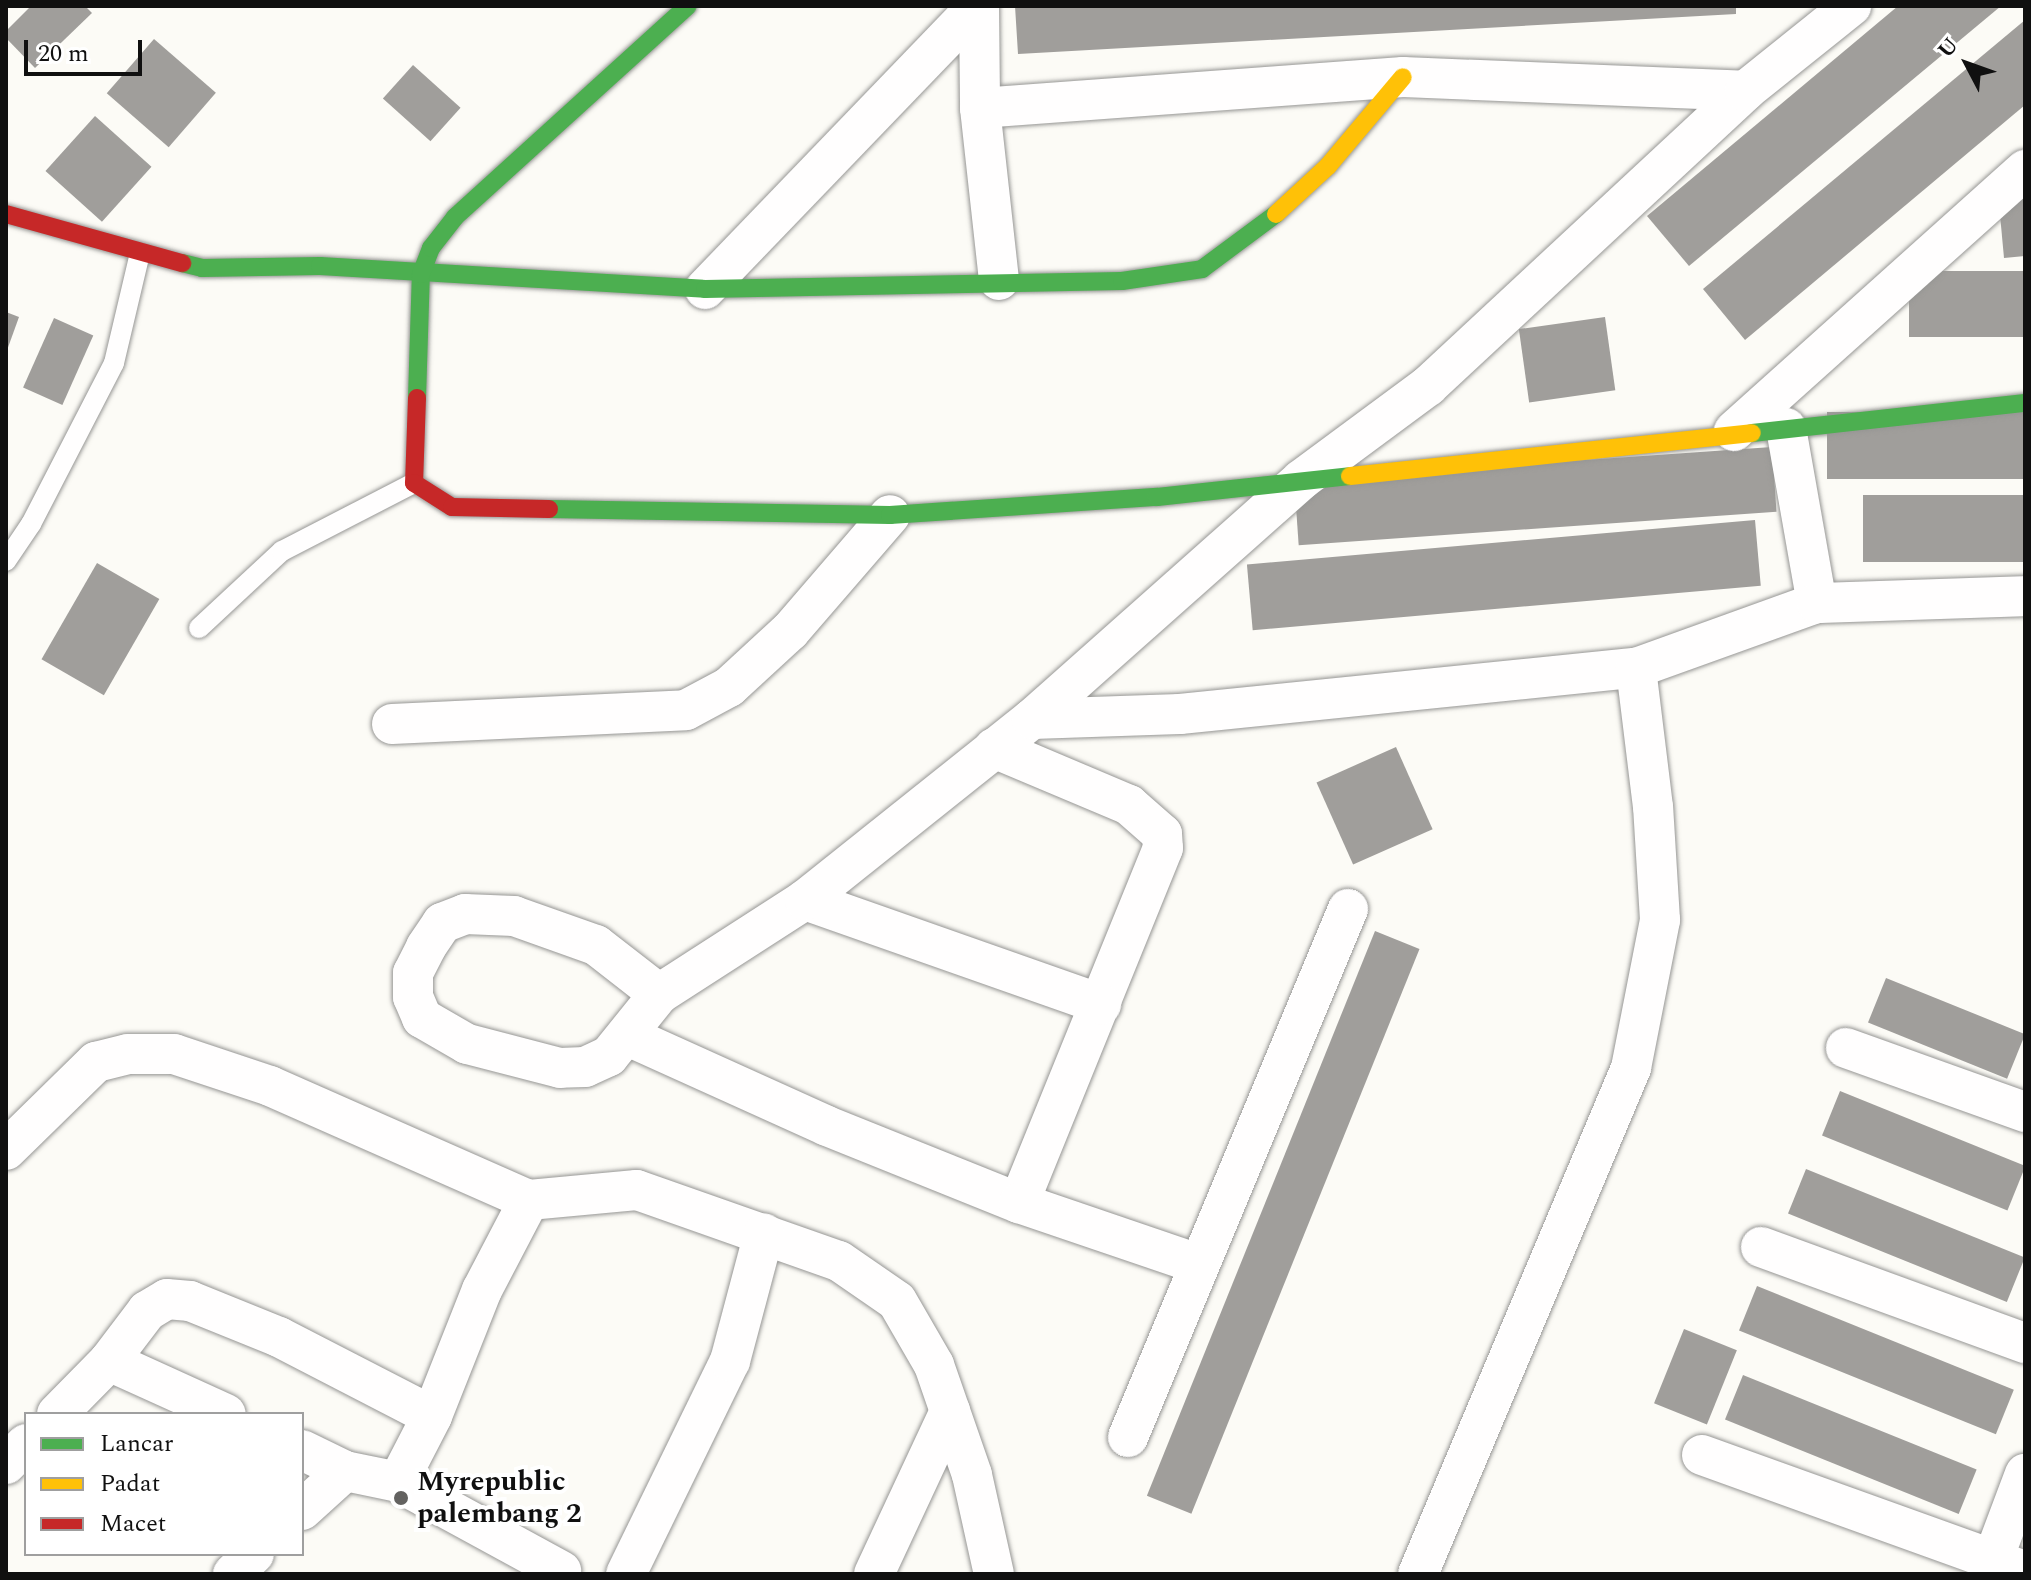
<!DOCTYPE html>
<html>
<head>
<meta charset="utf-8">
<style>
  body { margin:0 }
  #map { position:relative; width:2031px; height:1580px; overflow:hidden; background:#fcfbf6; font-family:Spectral,serif }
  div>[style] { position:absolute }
  .building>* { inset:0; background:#a09e9b; transform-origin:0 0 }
  .roads { filter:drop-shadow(0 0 2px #969694) drop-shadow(0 0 2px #969694) }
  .lane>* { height:20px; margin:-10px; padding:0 10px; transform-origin:10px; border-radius:10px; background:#fffefe }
  .street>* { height:40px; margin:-20px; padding:0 20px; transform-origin:20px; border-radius:20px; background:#fffefe }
  .fast>* { height:18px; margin:-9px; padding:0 9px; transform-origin:9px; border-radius:9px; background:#4caf50 }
  .slow>* { height:18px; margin:-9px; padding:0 9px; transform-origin:9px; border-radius:9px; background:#ffc107 }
  .jam>* { height:18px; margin:-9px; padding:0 9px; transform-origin:9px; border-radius:9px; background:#c62828 }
  .dots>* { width:22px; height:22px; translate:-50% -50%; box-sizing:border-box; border:4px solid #fff; border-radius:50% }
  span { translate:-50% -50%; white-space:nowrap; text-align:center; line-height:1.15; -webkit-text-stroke:8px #fff; paint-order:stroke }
  .poi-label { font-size:28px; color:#101010; font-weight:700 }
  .left { translate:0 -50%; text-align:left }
  .frame { position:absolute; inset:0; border:8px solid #101010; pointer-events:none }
  .legend { position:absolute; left:24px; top:1412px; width:280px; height:144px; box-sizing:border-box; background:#fff; border:2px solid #9f9f9f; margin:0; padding:10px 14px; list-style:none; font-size:24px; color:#101010 }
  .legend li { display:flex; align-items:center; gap:16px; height:40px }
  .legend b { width:40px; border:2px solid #9f9f9f }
  .north { position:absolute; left:1927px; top:24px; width:80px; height:80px; -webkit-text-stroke:6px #fff; paint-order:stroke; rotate:311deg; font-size:22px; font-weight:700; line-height:32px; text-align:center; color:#101010 }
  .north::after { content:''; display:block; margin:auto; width:28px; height:36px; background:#101010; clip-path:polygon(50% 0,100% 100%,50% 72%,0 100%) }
  .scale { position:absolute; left:24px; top:40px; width:118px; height:36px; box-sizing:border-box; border:4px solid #101010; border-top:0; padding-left:10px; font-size:24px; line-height:28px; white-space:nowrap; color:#101010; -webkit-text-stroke:6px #fff; paint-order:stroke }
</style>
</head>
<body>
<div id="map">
  <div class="building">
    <i style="clip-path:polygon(31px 6px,85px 6px,92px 13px,35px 68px,6px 38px,6px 31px)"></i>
    <i style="clip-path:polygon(1015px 6px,1736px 6px,1736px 14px,1018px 54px)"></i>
    <i style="clip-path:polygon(1898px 6px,2001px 6px,1689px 266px,1647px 216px)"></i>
    <i style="clip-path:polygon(2025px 20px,2025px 105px,1745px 340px,1703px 289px)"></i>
    <i style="left:154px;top:39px;width:82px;height:72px;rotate:41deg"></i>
    <i style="left:413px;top:65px;width:64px;height:45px;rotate:42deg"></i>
    <i style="left:95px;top:116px;width:76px;height:74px;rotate:42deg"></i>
    <i style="clip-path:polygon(2025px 190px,2025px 256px,2004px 258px,1998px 193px)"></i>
    <i style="left:2025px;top:271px;width:66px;height:116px;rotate:90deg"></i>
    <i style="clip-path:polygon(6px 312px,19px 317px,6px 353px)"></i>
    <i style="left:1605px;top:317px;width:74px;height:87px;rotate:82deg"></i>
    <i style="left:54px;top:318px;width:43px;height:76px;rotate:24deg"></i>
    <i style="left:2025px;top:412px;width:67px;height:198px;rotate:90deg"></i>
    <i style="left:1772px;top:447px;width:65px;height:479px;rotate:86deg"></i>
    <i style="left:2025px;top:495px;width:67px;height:162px;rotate:90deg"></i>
    <i style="left:1755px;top:520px;width:66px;height:510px;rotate:85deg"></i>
    <i style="left:97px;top:563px;width:72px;height:111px;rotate:30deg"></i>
    <i style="left:1396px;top:747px;width:90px;height:87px;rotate:66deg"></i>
    <i style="left:1375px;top:931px;width:48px;height:609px;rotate:22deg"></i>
    <i style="left:1886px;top:978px;width:150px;height:48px;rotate:22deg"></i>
    <i style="left:1840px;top:1091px;width:200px;height:48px;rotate:22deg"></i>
    <i style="left:1806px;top:1169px;width:236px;height:48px;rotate:22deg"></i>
    <i style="left:1757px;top:1286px;width:277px;height:48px;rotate:22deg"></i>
    <i style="left:1684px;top:1329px;width:57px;height:80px;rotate:22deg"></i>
    <i style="left:1743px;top:1375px;width:252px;height:48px;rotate:22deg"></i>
  </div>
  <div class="roads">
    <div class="lane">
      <i style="left:6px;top:561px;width:45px;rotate:-56deg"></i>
      <i style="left:31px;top:524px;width:181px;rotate:-62.7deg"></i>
      <i style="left:114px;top:363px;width:113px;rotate:-76.7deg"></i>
      <i style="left:199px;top:628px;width:113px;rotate:-42.9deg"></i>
      <i style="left:282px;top:551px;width:148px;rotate:-27.3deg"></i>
    </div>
    <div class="street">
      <i style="left:979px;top:6px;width:102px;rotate:89.4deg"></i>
      <i style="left:980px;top:108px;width:173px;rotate:83.7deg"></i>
      <i style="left:980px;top:108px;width:424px;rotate:-4.2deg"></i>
      <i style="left:1403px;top:77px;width:342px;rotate:2.3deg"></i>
      <i style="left:705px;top:289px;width:393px;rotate:-46.1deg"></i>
      <i style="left:1786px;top:428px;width:178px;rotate:80deg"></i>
      <i style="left:1734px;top:431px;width:391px;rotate:-41.9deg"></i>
      <i style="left:1032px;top:719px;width:148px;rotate:-1.9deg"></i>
      <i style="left:1180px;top:714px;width:458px;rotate:-5.8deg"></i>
      <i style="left:1636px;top:668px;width:192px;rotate:-19.8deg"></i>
      <i style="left:1817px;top:603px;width:208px;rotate:-1.9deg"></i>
      <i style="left:392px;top:724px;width:294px;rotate:-2.7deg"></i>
      <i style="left:686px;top:710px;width:49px;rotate:-28.1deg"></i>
      <i style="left:729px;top:687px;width:83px;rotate:-42.6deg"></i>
      <i style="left:790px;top:631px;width:153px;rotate:-49.2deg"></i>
      <i style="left:994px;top:748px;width:147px;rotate:22.9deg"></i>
      <i style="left:1129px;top:805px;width:44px;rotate:41.3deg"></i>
      <i style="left:1162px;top:834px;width:14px;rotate:86deg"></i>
      <i style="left:1163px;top:848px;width:383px;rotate:112.1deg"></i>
      <i style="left:805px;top:900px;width:314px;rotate:19.4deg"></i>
      <i style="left:465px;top:914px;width:49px;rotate:2.3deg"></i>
      <i style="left:514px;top:916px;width:87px;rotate:19.5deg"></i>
      <i style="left:596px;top:945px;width:80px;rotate:37.9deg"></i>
      <i style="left:659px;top:994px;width:80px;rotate:128.9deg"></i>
      <i style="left:609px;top:1056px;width:26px;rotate:155deg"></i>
      <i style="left:585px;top:1067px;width:25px;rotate:178deg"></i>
      <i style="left:560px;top:1068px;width:96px;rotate:-165.5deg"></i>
      <i style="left:467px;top:1044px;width:52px;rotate:-150deg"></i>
      <i style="left:422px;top:1018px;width:23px;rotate:-113deg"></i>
      <i style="left:413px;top:997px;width:24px;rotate:-90deg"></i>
      <i style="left:413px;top:973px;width:29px;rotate:-63deg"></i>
      <i style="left:426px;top:947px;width:29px;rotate:-56deg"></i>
      <i style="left:442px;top:923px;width:25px;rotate:-21deg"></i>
      <i style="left:659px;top:994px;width:174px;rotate:-32.8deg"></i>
      <i style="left:805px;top:900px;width:290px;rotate:-38.6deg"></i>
      <i style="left:1032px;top:719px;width:360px;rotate:-41.6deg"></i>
      <i style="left:1301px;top:480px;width:158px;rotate:-36.5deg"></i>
      <i style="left:1428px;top:386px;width:433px;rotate:-42.9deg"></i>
      <i style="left:1745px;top:91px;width:136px;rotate:-38.7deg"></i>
      <i style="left:628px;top:1036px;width:218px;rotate:24.3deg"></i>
      <i style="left:827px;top:1126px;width:207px;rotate:21.9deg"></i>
      <i style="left:1019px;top:1203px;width:189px;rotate:18.8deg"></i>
      <i style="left:1846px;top:1048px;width:190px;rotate:19.7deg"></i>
      <i style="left:6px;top:1150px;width:126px;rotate:-44.4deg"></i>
      <i style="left:96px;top:1062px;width:33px;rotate:-14deg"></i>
      <i style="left:128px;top:1054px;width:46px"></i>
      <i style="left:174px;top:1054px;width:101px;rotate:18.4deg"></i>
      <i style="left:270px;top:1086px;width:283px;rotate:23.8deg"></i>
      <i style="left:529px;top:1200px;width:108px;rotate:-5.3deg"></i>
      <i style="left:637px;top:1190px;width:214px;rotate:19.4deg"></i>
      <i style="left:839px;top:1261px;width:70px;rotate:34.6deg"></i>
      <i style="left:897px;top:1301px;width:74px;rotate:60deg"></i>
      <i style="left:934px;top:1365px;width:116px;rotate:70.9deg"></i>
      <i style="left:972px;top:1475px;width:101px;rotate:77.5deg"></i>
      <i style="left:1761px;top:1247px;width:281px;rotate:20deg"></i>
      <i style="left:109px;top:1361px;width:128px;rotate:24.4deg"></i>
      <i style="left:57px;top:1414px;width:74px;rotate:-45.5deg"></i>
      <i style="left:109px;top:1361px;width:63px;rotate:-52.8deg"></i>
      <i style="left:147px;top:1311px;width:23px;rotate:-31deg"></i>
      <i style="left:167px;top:1299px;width:23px;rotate:5deg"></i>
      <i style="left:190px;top:1301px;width:96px;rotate:22deg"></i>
      <i style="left:279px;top:1337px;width:172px;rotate:27.3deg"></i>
      <i style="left:1128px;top:1437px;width:572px;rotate:-67.38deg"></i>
      <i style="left:302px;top:1450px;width:48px;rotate:26deg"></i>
      <i style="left:1702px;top:1455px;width:343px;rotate:19.8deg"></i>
      <i style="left:6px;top:1464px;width:28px;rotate:-45deg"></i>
      <i style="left:398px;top:1482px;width:186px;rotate:28.6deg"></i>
      <i style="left:302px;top:1510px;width:58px;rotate:-42.2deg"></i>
      <i style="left:345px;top:1471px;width:54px;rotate:11.7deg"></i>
      <i style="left:398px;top:1482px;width:74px;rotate:-62.7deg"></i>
      <i style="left:432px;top:1416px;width:136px;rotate:-68.4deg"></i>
      <i style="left:482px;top:1290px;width:102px;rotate:-62.4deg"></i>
      <i style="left:1993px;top:1559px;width:91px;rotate:-69.4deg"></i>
      <i style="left:233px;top:1574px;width:29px;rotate:-44deg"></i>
      <i style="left:626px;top:1574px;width:237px;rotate:-64deg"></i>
      <i style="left:730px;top:1361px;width:132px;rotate:-75.1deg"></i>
      <i style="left:874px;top:1574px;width:180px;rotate:-65deg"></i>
      <i style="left:1418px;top:1574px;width:549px;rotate:-67.17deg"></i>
      <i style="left:1631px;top:1068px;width:151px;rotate:-78.9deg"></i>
      <i style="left:1660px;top:920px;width:113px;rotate:-93.5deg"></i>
      <i style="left:1653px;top:807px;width:140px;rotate:-97deg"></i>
    </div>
    <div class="fast">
      <i style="left:182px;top:263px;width:21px;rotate:14deg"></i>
      <i style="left:202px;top:268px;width:118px;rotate:-1deg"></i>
      <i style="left:320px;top:266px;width:386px;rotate:3.4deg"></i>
      <i style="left:705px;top:289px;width:417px;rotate:-1.1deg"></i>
      <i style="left:1122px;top:281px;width:81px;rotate:-8.5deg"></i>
      <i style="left:1202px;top:269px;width:92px;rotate:-36.6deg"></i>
      <i style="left:417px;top:398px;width:124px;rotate:-88.2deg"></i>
      <i style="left:421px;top:274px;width:28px;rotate:-69deg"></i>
      <i style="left:431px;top:248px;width:39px;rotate:-52deg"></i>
      <i style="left:455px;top:217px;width:314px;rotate:-42.2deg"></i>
      <i style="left:1752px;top:433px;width:275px;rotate:-6.3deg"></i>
      <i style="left:549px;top:509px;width:341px;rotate:1deg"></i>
      <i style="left:890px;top:515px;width:268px;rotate:-3.9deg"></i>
      <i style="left:1157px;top:497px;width:194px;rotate:-6.2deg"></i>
    </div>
    <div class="slow">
      <i style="left:1276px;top:214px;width:71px;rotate:-42.7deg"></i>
      <i style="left:1328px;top:166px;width:116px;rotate:-49.9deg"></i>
      <i style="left:1350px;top:476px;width:404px;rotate:-6.1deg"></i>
    </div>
    <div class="jam">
      <i style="left:6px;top:214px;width:183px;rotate:15.6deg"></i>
      <i style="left:417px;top:398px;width:85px;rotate:92deg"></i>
      <i style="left:414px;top:483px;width:45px;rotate:32.3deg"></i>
      <i style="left:452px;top:507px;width:97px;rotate:1.2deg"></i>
    </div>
  </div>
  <div class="dots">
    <i style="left:401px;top:1498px;background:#636260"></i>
  </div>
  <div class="poi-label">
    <span class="left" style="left:417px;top:1498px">Myrepublic<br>palembang 2</span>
  </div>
  <div class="frame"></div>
  <ul class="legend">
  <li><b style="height:10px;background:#4caf50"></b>Lancar</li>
  <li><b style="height:10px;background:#ffc107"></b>Padat</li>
  <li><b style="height:10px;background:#c62828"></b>Macet</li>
  </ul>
  <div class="north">U</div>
  <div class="scale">20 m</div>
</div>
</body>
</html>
